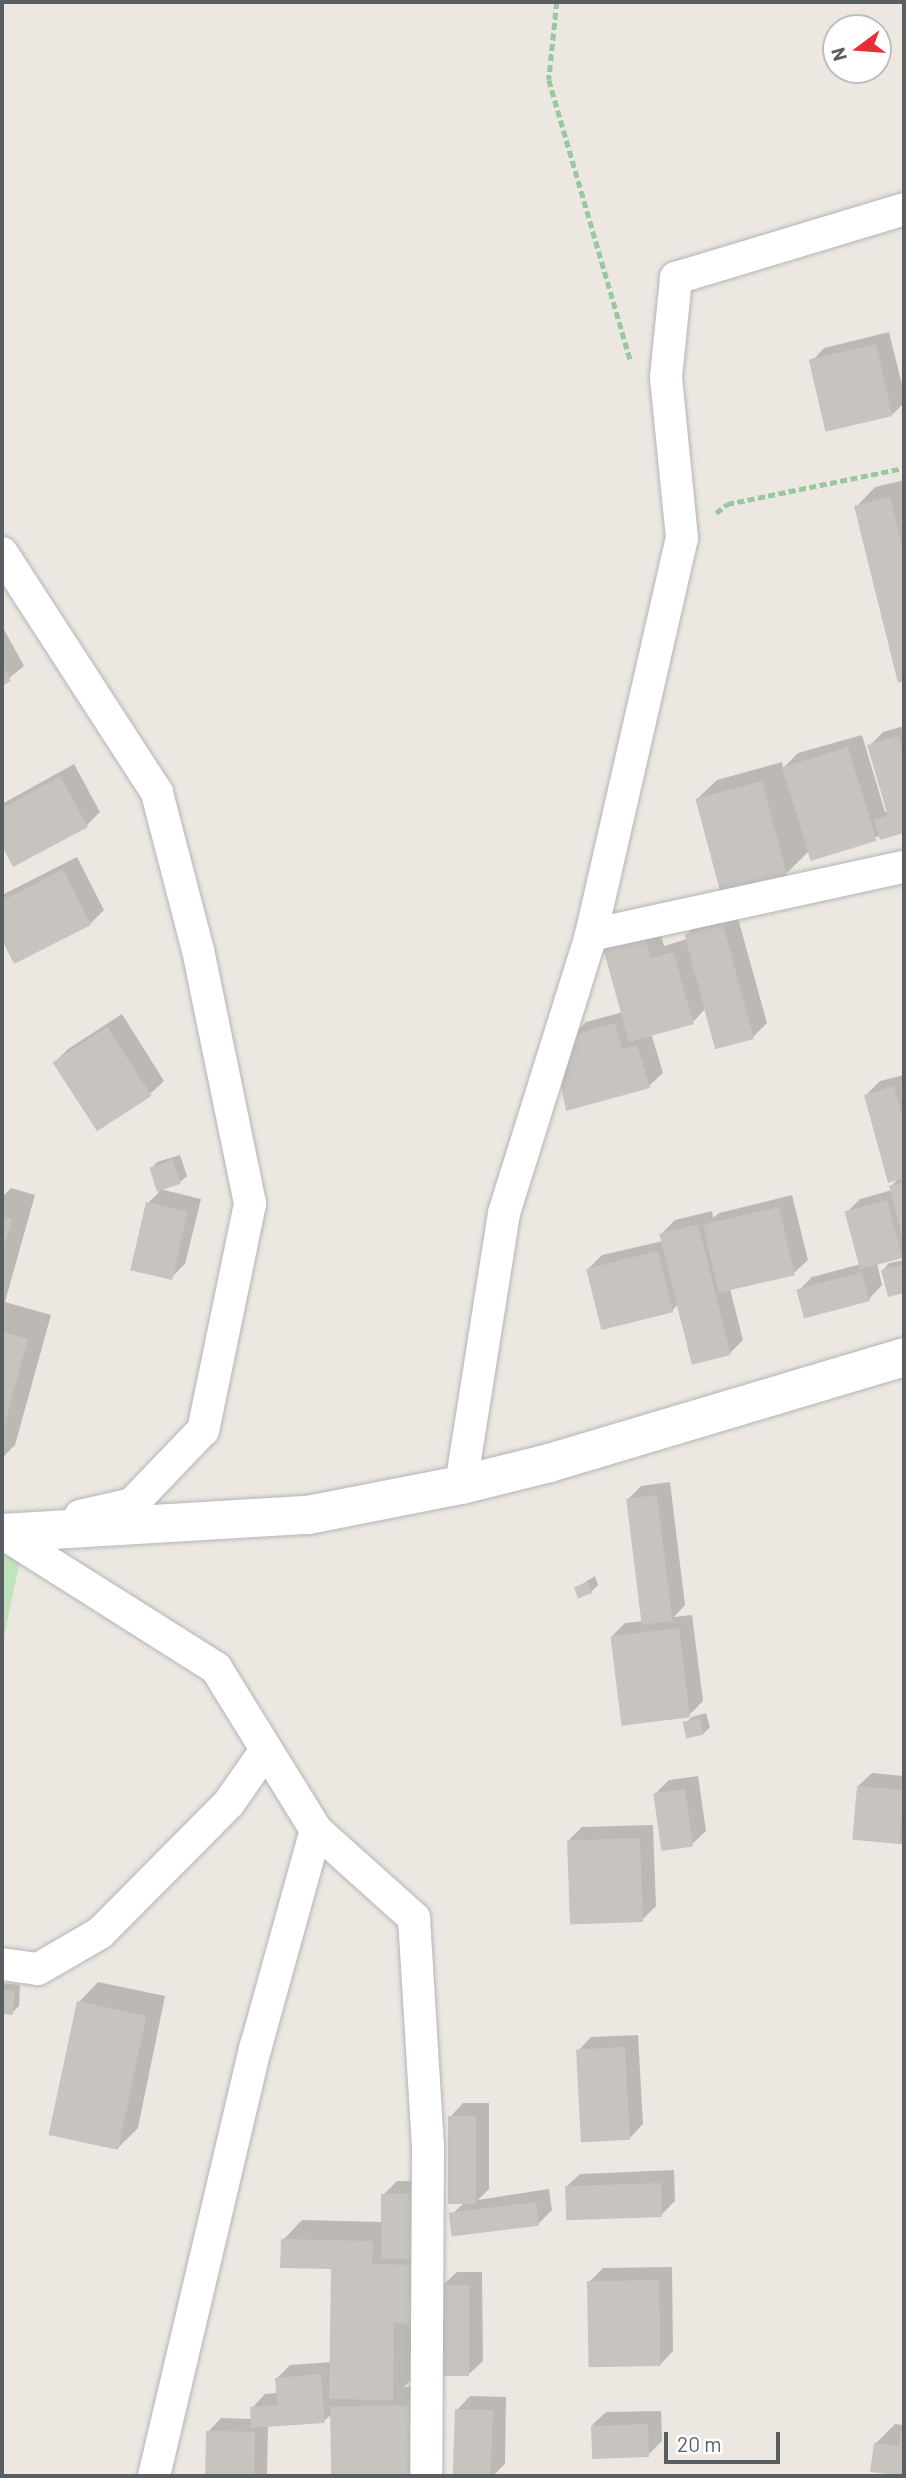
<!DOCTYPE html>
<html>
<head>
<meta charset="utf-8">
<style>
  body { margin:0 }
  #map { position:relative; width:906px; height:2478px; overflow:hidden; background:#ece8e1; font-family:Barlow,sans-serif }
  div>[style] { position:absolute }
  .green>* { inset:0; background:#c2e4bd }
  .shadow>* { inset:0; background:#0003; transform-origin:0 0 }
  .building>* { inset:0; background:#c7c3be; transform-origin:0 0 }
  .path>* { height:4.5px; margin-top:-2.25px; transform-origin:0; background:repeating-linear-gradient(90deg,#97c89f 0 7px,transparent 0 10.5px) }
  .roads { filter:drop-shadow(0 0 2px #b2b5b8) drop-shadow(0 0 2px #b2b5b8) }
  .street>* { height:32px; margin:-16px; padding:0 16px; transform-origin:16px; border-radius:16px; background:#fff }
  .secondary>* { height:38px; margin:-19px; padding:0 19px; transform-origin:19px; border-radius:19px; background:#fff }
  span { translate:-50% -50%; white-space:nowrap; text-align:center; line-height:1.15; -webkit-text-stroke:6px #fff; paint-order:stroke }
  .frame { position:absolute; inset:0; border:4px solid #595e62; pointer-events:none }
  .north { position:absolute; left:822px; top:14px; width:70px; height:70px; box-sizing:border-box; background:#fff; border:2px solid #bdbfc0; border-radius:50%; rotate:254deg; font-size:19px; font-weight:700; line-height:28px; text-align:center; color:#595e62 }
  .north::after { content:''; display:block; margin:auto; width:24px; height:32px; background:#e62d38; clip-path:polygon(50% 0,100% 100%,50% 72%,0 100%) }
  .scale { position:absolute; left:664px; top:2432px; width:116px; height:32px; box-sizing:border-box; border:4px solid #595e62; border-top:0; padding-left:9px; font-size:21px; line-height:24px; white-space:nowrap; color:#595e62; -webkit-text-stroke:5px #fff; paint-order:stroke }
</style>
</head>
<body>
<div id="map">
  <div class="green">
    <i style="clip-path:polygon(2px 1536px,24px 1541px,2px 1647px)"></i>
  </div>
  <div class="shadow">
    <i style="clip-path:polygon(889px 332px,904px 393px,904px 403px,893px 414px,811px 362px,824px 348px)"></i>
    <i style="clip-path:polygon(904px 480px,904px 679px,900px 681px,856px 507px,875px 487px)"></i>
    <i style="clip-path:polygon(2px 626px,24px 666px,2px 684px)"></i>
    <i style="clip-path:polygon(904px 726px,904px 831px,809px 851px,787px 873px,697px 799px,717px 780px,782px 762px,783px 768px,798px 753px,862px 735px,885px 812px,888px 811px,869px 746px,883px 732px)"></i>
    <i style="clip-path:polygon(74px 764px,100px 812px,87px 825px,14px 865px,2px 842px,2px 804px)"></i>
    <i style="clip-path:polygon(77px 857px,104px 910px,90px 924px,15px 962px,2px 936px,2px 895px)"></i>
    <i style="clip-path:polygon(736px 911px,767px 1023px,753px 1037px,706px 1008px,693px 1022px,651px 1033px,663px 1073px,649px 1086px,572px 1036px,586px 1022px,623px 1012px,605px 949px,658px 924px,664px 946px,687px 939px,686px 935px,700px 921px)"></i>
    <i style="clip-path:polygon(122px 1014px,164px 1081px,150px 1094px,96px 1129px,54px 1063px,68px 1049px)"></i>
    <i style="clip-path:polygon(904px 1075px,904px 1254px,877px 1263px,882px 1285px,869px 1299px,798px 1291px,812px 1277px,861px 1264px,847px 1212px,860px 1199px,892px 1190px,891px 1186px,899px 1178px,866px 1095px,880px 1081px)"></i>
    <i style="clip-path:polygon(180px 1155px,187px 1176px,180px 1182px,160px 1189px,201px 1199px,185px 1264px,171px 1278px,148px 1203px,159px 1192px,151px 1169px,157px 1162px)"></i>
    <i style="clip-path:polygon(11px 1188px,35px 1195px,5px 1302px,51px 1315px,15px 1445px,2px 1458px,2px 1197px)"></i>
    <i style="clip-path:polygon(792px 1195px,808px 1260px,794px 1273px,730px 1289px,743px 1340px,729px 1354px,678px 1304px,672px 1311px,588px 1269px,602px 1255px,663px 1241px,661px 1234px,675px 1220px,712px 1211px,713px 1218px,719px 1213px)"></i>
    <i style="clip-path:polygon(904px 1260px,904px 1292px,889px 1295px,883px 1270px,889px 1263px)"></i>
    <i style="clip-path:polygon(670px 1482px,685px 1605px,674px 1617px,692px 1615px,703px 1701px,689px 1715px,612px 1636px,625px 1623px,643px 1621px,627px 1500px,641px 1486px)"></i>
    <i style="clip-path:polygon(595px 1576px,598px 1585px,591px 1592px,576px 1588px)"></i>
    <i style="clip-path:polygon(706px 1713px,710px 1727px,703px 1734px,685px 1723px,692px 1717px)"></i>
    <i style="clip-path:polygon(872px 1773px,904px 1776px,904px 1844px,853px 1839px,858px 1786px)"></i>
    <i style="clip-path:polygon(698px 1776px,706px 1831px,692px 1844px,655px 1794px,669px 1780px)"></i>
    <i style="clip-path:polygon(653px 1825px,656px 1906px,642px 1920px,568px 1841px,582px 1827px)"></i>
    <i style="clip-path:polygon(98px 1982px,165px 1996px,138px 2128px,118px 2148px,79px 2002px)"></i>
    <i style="clip-path:polygon(3px 1983px,20px 1985px,19px 2006px,12px 2013px,2px 2012px)"></i>
    <i style="clip-path:polygon(638px 2035px,643px 2124px,630px 2138px,578px 2051px,591px 2037px)"></i>
    <i style="clip-path:polygon(463px 2103px,489px 2103px,489px 2189px,478px 2200px,549px 2189px,552px 2210px,538px 2224px,451px 2215px,464px 2203px,450px 2117px)"></i>
    <i style="clip-path:polygon(674px 2170px,675px 2201px,661px 2215px,566px 2187px,580px 2174px)"></i>
    <i style="clip-path:polygon(397px 2181px,428px 2181px,412px 2379px,404px 2387px,438px 2386px,440px 2476px,333px 2476px,332px 2414px,324px 2421px,268px 2425px,267px 2476px,207px 2476px,208px 2432px,221px 2418px,252px 2419px,252px 2408px,265px 2394px,278px 2393px,277px 2378px,290px 2365px,331px 2362px,333px 2267px,283px 2240px,302px 2220px,383px 2222px,383px 2195px)"></i>
    <i style="clip-path:polygon(672px 2267px,673px 2351px,660px 2365px,589px 2282px,603px 2268px)"></i>
    <i style="clip-path:polygon(457px 2272px,482px 2272px,483px 2361px,469px 2374px,443px 2285px)"></i>
    <i style="clip-path:polygon(470px 2396px,506px 2397px,505px 2464px,493px 2476px,455px 2476px,457px 2410px)"></i>
    <i style="clip-path:polygon(661px 2411px,662px 2441px,648px 2455px,592px 2425px,606px 2412px)"></i>
    <i style="clip-path:polygon(904px 2418px,904px 2476px,890px 2476px,893px 2473px,875px 2444px,895px 2424px,903px 2425px)"></i>
    <i style="left:606px;top:2474px;width:51px;height:3px"></i>
    <i style="clip-path:polygon(668px 2474px,723px 2475px,723px 2476px,665px 2476px)"></i>
  </div>
  <div class="building">
    <i style="left:876px;top:344px;width:74px;height:69px;rotate:77deg"></i>
    <i style="clip-path:polygon(890px 497px,904px 553px,904px 681px,898px 683px,854px 506px)"></i>
    <i style="clip-path:polygon(2px 664px,11px 681px,2px 686px)"></i>
    <i style="clip-path:polygon(898px 736px,904px 757px,904px 833px,880px 840px,874px 820px,888px 816px,867px 745px)"></i>
    <i style="left:848px;top:747px;width:98px;height:69px;rotate:73deg"></i>
    <i style="clip-path:polygon(60px 776px,88px 827px,13px 867px,2px 846px,2px 809px)"></i>
    <i style="left:762px;top:781px;width:98px;height:69px;rotate:75deg"></i>
    <i style="clip-path:polygon(63px 869px,91px 925px,14px 964px,2px 940px,2px 901px)"></i>
    <i style="left:723px;top:924px;width:119px;height:40px;rotate:75deg"></i>
    <i style="clip-path:polygon(645px 936px,651px 958px,673px 952px,694px 1024px,629px 1042px,603px 948px)"></i>
    <i style="clip-path:polygon(615px 1023px,622px 1049px,637px 1045px,650px 1088px,566px 1111px,561px 1086px,570px 1036px)"></i>
    <i style="left:107px;top:1027px;width:82px;height:65px;rotate:57deg"></i>
    <i style="clip-path:polygon(894px 1086px,904px 1125px,904px 1178px,888px 1183px,864px 1095px)"></i>
    <i style="left:173px;top:1160px;width:25px;height:25px;rotate:72deg"></i>
    <i style="clip-path:polygon(904px 1182px,904px 1239px,903px 1239px,889px 1186px)"></i>
    <i style="left:887px;top:1200px;width:60px;height:44px;rotate:75deg"></i>
    <i style="left:146px;top:1202px;width:43px;height:70px;rotate:13deg"></i>
    <i style="left:779px;top:1207px;width:70px;height:78px;rotate:77deg"></i>
    <i style="clip-path:polygon(2px 1216px,12px 1219px,3px 1252px,2px 1252px)"></i>
    <i style="left:698px;top:1224px;width:135px;height:40px;rotate:76deg"></i>
    <i style="left:658px;top:1251px;width:63px;height:74px;rotate:76deg"></i>
    <i style="clip-path:polygon(904px 1264px,904px 1293px,888px 1297px,881px 1270px)"></i>
    <i style="left:862px;top:1272px;width:30px;height:68px;rotate:75deg"></i>
    <i style="clip-path:polygon(2px 1332px,28px 1339px,3px 1430px,2px 1430px)"></i>
    <i style="left:657px;top:1495px;width:127px;height:31px;rotate:83deg"></i>
    <i style="left:588px;top:1582px;width:12px;height:15px;rotate:70deg"></i>
    <i style="left:679px;top:1628px;width:90px;height:69px;rotate:83deg"></i>
    <i style="left:700px;top:1718px;width:17px;height:18px;rotate:77deg"></i>
    <i style="left:857px;top:1786px;width:47px;height:54px;rotate:5deg"></i>
    <i style="left:685px;top:1789px;width:58px;height:32px;rotate:82deg"></i>
    <i style="left:640px;top:1838px;width:84px;height:73px;rotate:88deg"></i>
    <i style="clip-path:polygon(2px 1990px,15px 1991px,13px 2015px,2px 2014px)"></i>
    <i style="left:77px;top:2001px;width:71px;height:137px;rotate:12deg"></i>
    <i style="left:625px;top:2047px;width:93px;height:49px;rotate:87deg"></i>
    <i style="left:448px;top:2116px;width:28px;height:88px"></i>
    <i style="left:661px;top:2183px;width:34px;height:96px;rotate:88deg"></i>
    <i style="left:381px;top:2194px;width:34px;height:65px"></i>
    <i style="left:536px;top:2202px;width:24px;height:88px;rotate:83deg"></i>
    <i style="clip-path:polygon(281px 2239px,373px 2241px,372px 2264px,419px 2265px,418px 2324px,394px 2323px,393px 2400px,329px 2399px,331px 2269px,280px 2268px)"></i>
    <i style="left:659px;top:2280px;width:86px;height:72px;rotate:89deg"></i>
    <i style="left:441px;top:2285px;width:28px;height:91px"></i>
    <i style="clip-path:polygon(321px 2374px,325px 2423px,251px 2428px,250px 2407px,277px 2405px,275px 2378px)"></i>
    <i style="left:419px;top:2405px;width:71px;height:89px;rotate:89deg"></i>
    <i style="left:455px;top:2409px;width:38px;height:67px;rotate:2deg"></i>
    <i style="clip-path:polygon(903px 2418px,904px 2476px,870px 2472px,874px 2443px,899px 2446px)"></i>
    <i style="left:648px;top:2424px;width:33px;height:57px;rotate:88deg"></i>
    <i style="left:206px;top:2431px;width:49px;height:45px;rotate:1deg"></i>
  </div>
  <div class="path">
    <i style="left:557px;top:2px;width:78px;rotate:95.9deg"></i>
    <i style="left:549px;top:80px;width:291px;rotate:73.8deg"></i>
    <i style="left:716px;top:513px;width:14px;rotate:-39deg"></i>
    <i style="left:727px;top:504px;width:181px;rotate:-11.5deg"></i>
  </div>
  <div class="roads">
    <div class="street">
      <i style="left:2px;top:553px;width:286px;rotate:57.1deg"></i>
      <i style="left:157px;top:793px;width:162px;rotate:75.4deg"></i>
      <i style="left:198px;top:950px;width:259px;rotate:78.4deg"></i>
      <i style="left:250px;top:1204px;width:231px;rotate:101.7deg"></i>
      <i style="left:203px;top:1430px;width:103px;rotate:133.8deg"></i>
      <i style="left:132px;top:1504px;width:53px;rotate:167deg"></i>
      <i style="left:591px;top:935px;width:320px;rotate:-12.3deg"></i>
      <i style="left:461px;top:1485px;width:275px;rotate:-81deg"></i>
      <i style="left:504px;top:1213px;width:291px;rotate:-72.6deg"></i>
      <i style="left:591px;top:935px;width:407px;rotate:-77.1deg"></i>
      <i style="left:682px;top:538px;width:162px;rotate:-95.7deg"></i>
      <i style="left:666px;top:377px;width:100px;rotate:-84.2deg"></i>
      <i style="left:676px;top:278px;width:238px;rotate:-16.8deg"></i>
      <i style="left:16px;top:1531px;width:12px;rotate:166deg"></i>
      <i style="left:4px;top:1534px;width:251px;rotate:32.3deg"></i>
      <i style="left:216px;top:1668px;width:190px;rotate:58.3deg"></i>
      <i style="left:316px;top:1830px;width:132px;rotate:41.9deg"></i>
      <i style="left:414px;top:1918px;width:226px;rotate:86.5deg"></i>
      <i style="left:428px;top:2144px;width:332px;rotate:90.3deg"></i>
      <i style="left:2px;top:1964px;width:36px;rotate:8deg"></i>
      <i style="left:38px;top:1969px;width:72px;rotate:-30.1deg"></i>
      <i style="left:100px;top:1933px;width:183px;rotate:-45.2deg"></i>
      <i style="left:229px;top:1803px;width:65px;rotate:-55.1deg"></i>
      <i style="left:154px;top:2476px;width:442px;rotate:-76.7deg"></i>
      <i style="left:256px;top:2046px;width:224px;rotate:-74.5deg"></i>
    </div>
    <div class="secondary">
      <i style="left:2px;top:1533px;width:307px;rotate:-3.4deg"></i>
      <i style="left:308px;top:1515px;width:156px;rotate:-11.1deg"></i>
      <i style="left:461px;top:1485px;width:91px;rotate:-14deg"></i>
      <i style="left:549px;top:1463px;width:370px;rotate:-16.6deg"></i>
    </div>
  </div>
  <div class="frame"></div>
  <div class="north">N</div>
  <div class="scale">20 m</div>
</div>
</body>
</html>
